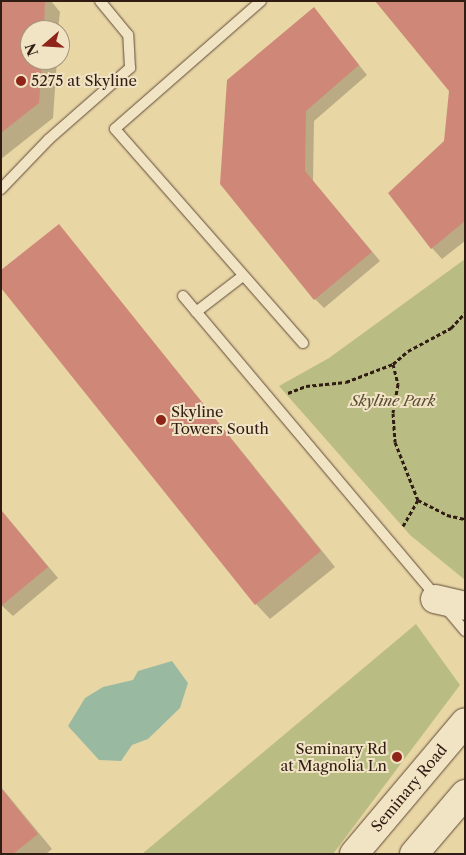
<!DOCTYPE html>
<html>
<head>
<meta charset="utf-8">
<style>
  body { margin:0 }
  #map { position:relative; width:466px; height:855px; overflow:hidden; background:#e9d6a5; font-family:"Libre Caslon Text",serif }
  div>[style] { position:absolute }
  .green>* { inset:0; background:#babd83 }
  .water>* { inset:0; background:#99baa1 }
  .shadow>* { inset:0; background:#0003 }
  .building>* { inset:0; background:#cf8878 }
  .path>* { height:3px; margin-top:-1.5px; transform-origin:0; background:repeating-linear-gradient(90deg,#311c13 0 4px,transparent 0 6.5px) }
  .roads { filter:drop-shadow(0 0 1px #5f4a38) drop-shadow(0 0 1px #5f4a38) }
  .lane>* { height:10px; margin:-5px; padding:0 5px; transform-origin:5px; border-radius:5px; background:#f1e4c4 }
  .secondary>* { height:28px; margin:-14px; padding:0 14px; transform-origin:14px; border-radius:14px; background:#f1e4c4 }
  .dots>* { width:14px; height:14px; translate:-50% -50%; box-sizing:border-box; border:2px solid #f1e4c4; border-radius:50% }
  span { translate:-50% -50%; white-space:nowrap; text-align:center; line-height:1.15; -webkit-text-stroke:4px #f1e4c4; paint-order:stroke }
  .poi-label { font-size:15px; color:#311c13 }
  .left { translate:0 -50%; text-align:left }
  .right { translate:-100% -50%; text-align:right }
  .park-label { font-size:15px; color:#5a4c35; font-style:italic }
  .street-label { font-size:15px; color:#311c13 }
  .frame { position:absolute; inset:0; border:2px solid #311c13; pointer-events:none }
  .north { position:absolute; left:20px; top:20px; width:50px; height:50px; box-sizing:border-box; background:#f1e4c4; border:1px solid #a4947d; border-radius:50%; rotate:251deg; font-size:14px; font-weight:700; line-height:20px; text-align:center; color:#311c13 }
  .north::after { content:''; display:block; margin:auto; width:18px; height:22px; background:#8f2418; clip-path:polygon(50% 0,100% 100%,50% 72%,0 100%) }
</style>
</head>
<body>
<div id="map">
  <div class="green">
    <i style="clip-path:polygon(465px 259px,465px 580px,410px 535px,279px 386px,329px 358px)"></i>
    <i style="clip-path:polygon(416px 624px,460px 685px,333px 854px,142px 854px)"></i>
  </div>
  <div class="water">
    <i style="clip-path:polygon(172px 661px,188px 683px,180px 708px,148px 739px,132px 745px,121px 761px,99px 760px,68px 726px,85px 698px,103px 687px,133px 680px,138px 671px)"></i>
  </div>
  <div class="shadow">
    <i style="clip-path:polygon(1px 1px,51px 1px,60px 12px,58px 30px,30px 30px,30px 60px,57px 60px,53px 118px,1px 159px)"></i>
    <i style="clip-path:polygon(465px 1px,465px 241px,442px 259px,432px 248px)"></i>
    <i style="clip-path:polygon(314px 8px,367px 75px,314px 121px,313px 181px,380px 261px,324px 308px,315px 299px,228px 81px)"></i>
    <i style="clip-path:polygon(59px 225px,335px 567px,270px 619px,256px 604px)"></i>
    <i style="clip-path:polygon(1px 510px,58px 578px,13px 616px,1px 605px)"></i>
    <i style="clip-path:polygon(1px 787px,52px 849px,46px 854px,1px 854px)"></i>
  </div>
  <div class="building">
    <i style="clip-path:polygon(1px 1px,45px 1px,44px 30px,30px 30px,30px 60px,42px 60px,39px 103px,1px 133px)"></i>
    <i style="clip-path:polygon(375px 1px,465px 1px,465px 221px,431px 249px,388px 193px,444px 141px,449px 91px)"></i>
    <i style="clip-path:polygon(314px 7px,359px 65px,306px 111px,305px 171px,372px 252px,314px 300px,220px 184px,227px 80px)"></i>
    <i style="clip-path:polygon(59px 224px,321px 551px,255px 605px,1px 288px,1px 270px)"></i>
    <i style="clip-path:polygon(1px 510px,48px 567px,1px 606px)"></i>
    <i style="clip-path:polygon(1px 788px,38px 834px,13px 854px,1px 854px)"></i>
  </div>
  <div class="path">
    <i style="left:393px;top:364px;width:21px;rotate:76deg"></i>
    <i style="left:398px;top:384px;width:29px;rotate:100deg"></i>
    <i style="left:393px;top:413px;width:29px;rotate:86deg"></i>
    <i style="left:395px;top:442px;width:62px;rotate:68.4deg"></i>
    <i style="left:418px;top:500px;width:33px;rotate:27deg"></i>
    <i style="left:447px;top:515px;width:18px;rotate:13deg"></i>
    <i style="left:288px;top:393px;width:19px;rotate:-21deg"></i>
    <i style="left:306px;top:386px;width:40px;rotate:-5.7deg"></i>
    <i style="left:346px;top:382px;width:50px;rotate:-21deg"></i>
    <i style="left:393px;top:364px;width:20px;rotate:-41deg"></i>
    <i style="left:408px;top:351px;width:49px;rotate:-28.1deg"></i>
    <i style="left:451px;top:328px;width:21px;rotate:-47deg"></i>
    <i style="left:403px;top:526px;width:30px;rotate:-60deg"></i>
  </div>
  <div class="roads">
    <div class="lane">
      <i style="left:261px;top:1px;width:194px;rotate:138.8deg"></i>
      <i style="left:115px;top:129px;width:285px;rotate:48.7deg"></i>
      <i style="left:1px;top:189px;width:69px;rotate:-46.2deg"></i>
      <i style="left:49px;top:139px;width:108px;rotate:-41.2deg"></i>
      <i style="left:130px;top:68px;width:33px;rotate:-93deg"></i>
      <i style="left:128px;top:35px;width:44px;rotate:-129.5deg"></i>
      <i style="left:183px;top:296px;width:438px;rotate:49.9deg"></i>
      <i style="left:196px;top:312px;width:59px;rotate:-37.5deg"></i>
    </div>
    <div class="secondary">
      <i style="left:435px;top:599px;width:31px;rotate:13deg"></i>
      <i style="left:354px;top:854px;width:172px;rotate:-49.9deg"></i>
      <i style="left:414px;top:854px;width:79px;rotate:-49.6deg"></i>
    </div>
  </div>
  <div class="dots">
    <i style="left:21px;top:81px;background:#8f2418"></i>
    <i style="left:161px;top:420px;background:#8f2418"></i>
    <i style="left:397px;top:757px;background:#8f2418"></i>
  </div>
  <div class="poi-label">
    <span class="left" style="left:31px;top:81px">5275 at Skyline</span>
    <span class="left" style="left:171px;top:420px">Skyline<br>Towers South</span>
    <span class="right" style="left:387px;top:757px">Seminary Rd<br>at Magnolia Ln</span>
  </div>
  <div class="park-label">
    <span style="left:393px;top:401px">Skyline Park</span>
  </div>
  <div class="street-label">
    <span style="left:409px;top:788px;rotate:-50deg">Seminary Road</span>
  </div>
  <div class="frame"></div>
  <div class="north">N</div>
</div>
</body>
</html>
